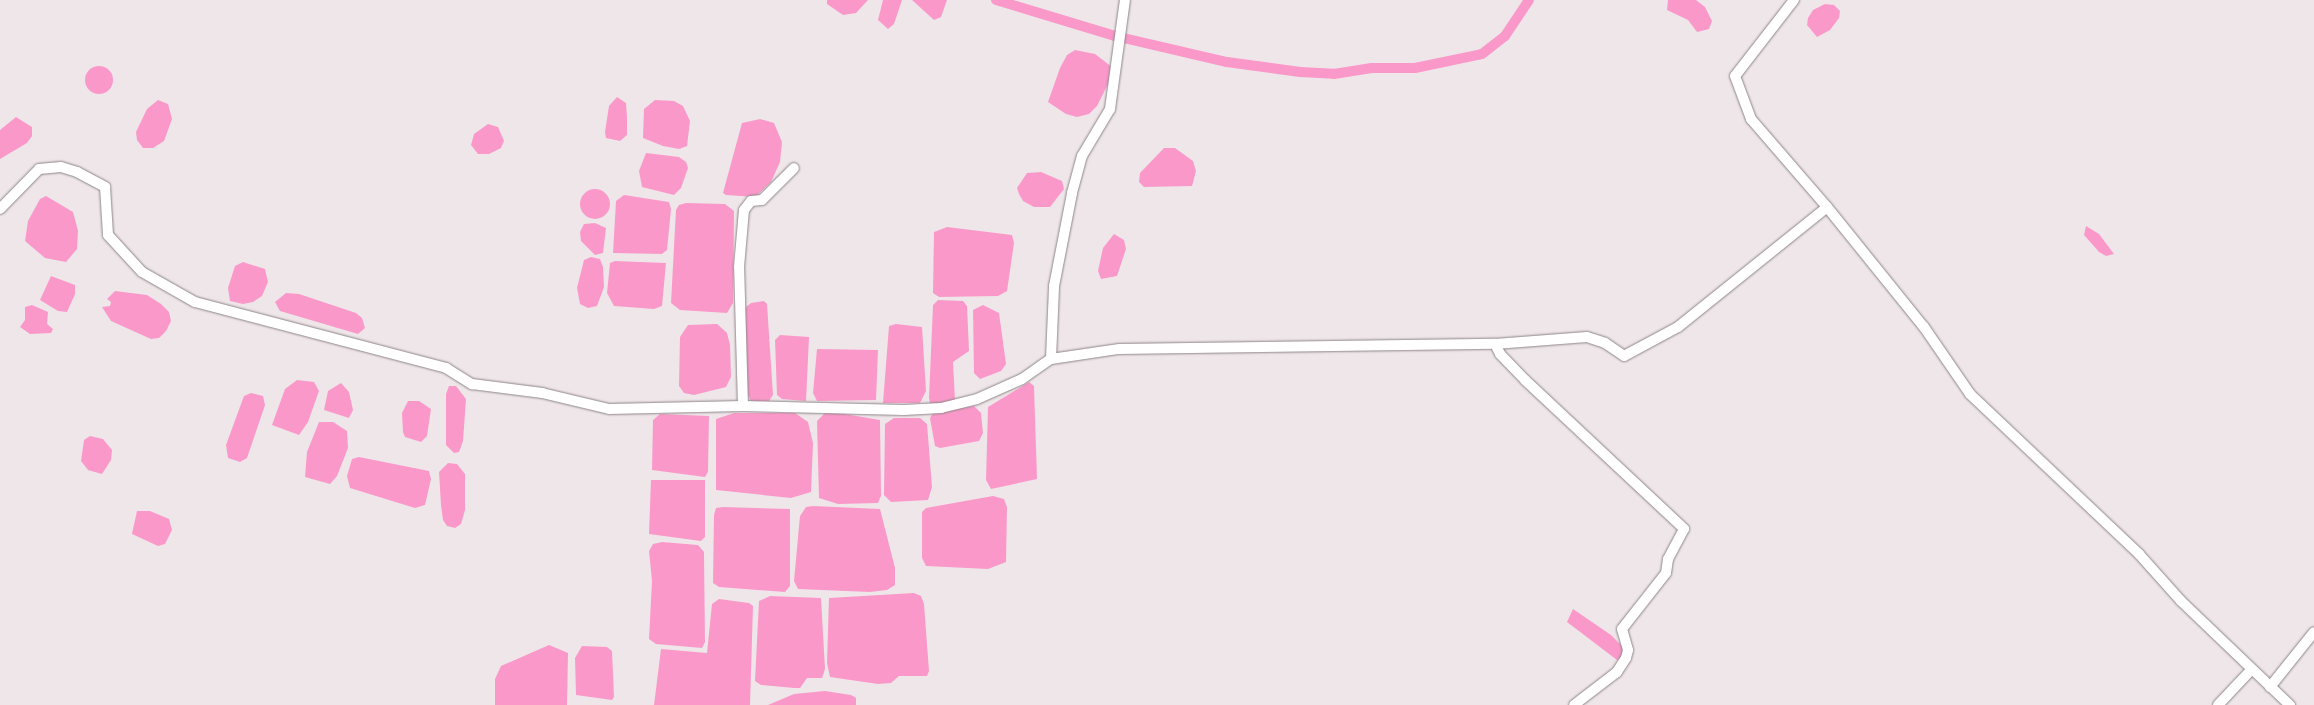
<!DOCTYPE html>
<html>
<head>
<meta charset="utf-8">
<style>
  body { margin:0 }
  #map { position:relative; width:2314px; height:705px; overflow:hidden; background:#efe6e9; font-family:"Public Sans",sans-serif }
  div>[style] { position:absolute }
  .water>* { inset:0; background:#fa99c9 }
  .round { border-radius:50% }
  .canal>* { height:10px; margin:-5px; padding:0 5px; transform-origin:5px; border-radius:5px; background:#fa99c9 }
  .roads { filter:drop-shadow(0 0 1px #8d8588) drop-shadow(0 0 1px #8d8588) }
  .minor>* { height:10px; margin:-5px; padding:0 5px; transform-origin:5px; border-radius:5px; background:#fff }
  span { translate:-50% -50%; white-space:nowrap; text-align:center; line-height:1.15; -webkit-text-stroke:5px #fcf3f7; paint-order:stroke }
</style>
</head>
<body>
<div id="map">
  <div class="water">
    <i style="clip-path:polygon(827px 0,868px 0,856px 13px,843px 15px,827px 4px)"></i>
    <i style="clip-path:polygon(883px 0,902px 0,894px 24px,888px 29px,878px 20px)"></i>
    <i style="clip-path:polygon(912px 0,947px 0,941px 17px,934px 20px)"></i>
    <i style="clip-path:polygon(1668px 0,1696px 0,1705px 7px,1712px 21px,1709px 29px,1697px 32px,1688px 20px,1667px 10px)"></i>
    <i style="clip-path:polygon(1825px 4px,1834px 5px,1840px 11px,1839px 18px,1830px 30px,1817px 37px,1807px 25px,1808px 18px,1813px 10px)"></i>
    <i style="clip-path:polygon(1075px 50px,1095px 54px,1112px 67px,1111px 78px,1097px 106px,1089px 114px,1077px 117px,1066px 114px,1048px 102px,1060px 68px,1067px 55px)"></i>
    <i class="round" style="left:85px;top:66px;width:28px;height:28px"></i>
    <i style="clip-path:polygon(617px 97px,626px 103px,627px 117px,627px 135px,620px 141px,606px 138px,605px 132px,609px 106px)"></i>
    <i style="clip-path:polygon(158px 100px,168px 104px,172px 119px,164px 141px,153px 148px,143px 148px,137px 140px,136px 132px,147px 109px)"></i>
    <i style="clip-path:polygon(655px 100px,674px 101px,683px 106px,690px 121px,687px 146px,679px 149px,663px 146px,643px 138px,644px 109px)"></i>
    <i style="clip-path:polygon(16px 117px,32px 127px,32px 136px,27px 143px,0 159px,0 130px)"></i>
    <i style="clip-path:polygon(760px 119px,774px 123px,782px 142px,780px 162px,771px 182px,755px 197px,726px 195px,723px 193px,742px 123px)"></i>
    <i style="clip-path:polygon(488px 124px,498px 127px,504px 141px,501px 148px,489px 154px,478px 154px,471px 145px,474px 134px)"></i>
    <i style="clip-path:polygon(1164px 148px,1175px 148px,1193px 161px,1196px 171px,1192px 186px,1144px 187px,1139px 182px,1140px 173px)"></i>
    <i style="clip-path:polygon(646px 153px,679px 157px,686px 162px,688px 168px,681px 188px,674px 195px,642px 187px,639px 171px)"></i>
    <i style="clip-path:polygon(1041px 172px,1062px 181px,1064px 189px,1050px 207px,1034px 207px,1023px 201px,1019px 194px,1017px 188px,1027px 173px)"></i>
    <i class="round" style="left:580px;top:189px;width:30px;height:30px"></i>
    <i style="clip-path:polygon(624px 195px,669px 202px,671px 209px,667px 250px,662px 254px,613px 253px,616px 201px)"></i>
    <i style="clip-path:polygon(46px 196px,73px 212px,78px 231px,77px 249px,66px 262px,45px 258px,25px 241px,28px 221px,40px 199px)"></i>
    <i style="clip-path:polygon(686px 203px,725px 204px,734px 211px,733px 303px,727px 313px,680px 310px,671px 303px,676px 210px,679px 205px)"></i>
    <i style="clip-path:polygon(595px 223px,606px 228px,603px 253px,595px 255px,581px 241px,580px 232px,584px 224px)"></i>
    <i style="clip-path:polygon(2086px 226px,2099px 234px,2114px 254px,2106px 256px,2099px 252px,2084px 235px)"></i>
    <i style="clip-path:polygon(947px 227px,1012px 235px,1014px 243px,1007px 291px,998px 296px,939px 297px,933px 293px,934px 232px)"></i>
    <i style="clip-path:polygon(1114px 234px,1124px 240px,1126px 249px,1117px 276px,1101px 279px,1098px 271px,1103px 248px)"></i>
    <i style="clip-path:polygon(591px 257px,600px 259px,603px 267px,604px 287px,597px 306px,588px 308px,580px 304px,577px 288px,584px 260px)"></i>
    <i style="clip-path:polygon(615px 261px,666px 263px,662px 306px,654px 309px,614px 306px,607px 293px,610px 263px)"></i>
    <i style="clip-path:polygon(243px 262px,265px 269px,268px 282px,262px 296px,253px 302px,243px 304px,230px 301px,228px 288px,235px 266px)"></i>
    <i style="clip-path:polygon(51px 276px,75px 285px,75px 294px,67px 312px,58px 311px,40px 300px)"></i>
    <i style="clip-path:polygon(115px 291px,147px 295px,161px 304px,169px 312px,171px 321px,166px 331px,159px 338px,151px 339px,111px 321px,102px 307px,110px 306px,111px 302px,107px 299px)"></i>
    <i style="clip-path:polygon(286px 293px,299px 294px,356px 313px,362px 318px,365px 328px,358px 334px,280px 311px,275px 302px)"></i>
    <i style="clip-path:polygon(938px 300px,963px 301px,967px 306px,969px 351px,953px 362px,955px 400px,936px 404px,930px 403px,929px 398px,933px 305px)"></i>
    <i style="clip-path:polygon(764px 301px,767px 304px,773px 395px,769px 401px,763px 402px,751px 401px,747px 393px,745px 308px,751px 303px)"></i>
    <i style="clip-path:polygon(32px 305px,48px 312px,47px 324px,53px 329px,51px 333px,30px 334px,20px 327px,25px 320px,25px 307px)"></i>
    <i style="clip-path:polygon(983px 305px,999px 313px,1006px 364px,1001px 371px,980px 379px,974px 373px,973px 310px)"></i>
    <i style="clip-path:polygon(717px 324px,727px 333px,730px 345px,731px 377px,726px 387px,694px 395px,684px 393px,679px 386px,680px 337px,688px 325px)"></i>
    <i style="clip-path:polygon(896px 324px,922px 327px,926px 391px,920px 403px,883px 403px,889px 326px)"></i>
    <i style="clip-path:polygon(780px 335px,809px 337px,806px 401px,782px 399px,777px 395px,775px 340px)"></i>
    <i style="clip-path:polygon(817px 349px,878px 350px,876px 400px,817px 401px,813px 393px)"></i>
    <i style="clip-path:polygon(297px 380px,314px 382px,319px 391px,308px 422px,299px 435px,272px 425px,285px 389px)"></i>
    <i style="clip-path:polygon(1029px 382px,1034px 386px,1037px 479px,991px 489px,986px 480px,988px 407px)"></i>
    <i style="clip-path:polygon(341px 383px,349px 392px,353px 410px,349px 418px,324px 410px,328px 391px)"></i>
    <i style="clip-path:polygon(449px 386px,456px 386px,466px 399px,463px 441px,459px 452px,454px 453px,446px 445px,446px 394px)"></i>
    <i style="clip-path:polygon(251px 393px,263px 396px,265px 405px,247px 458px,240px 462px,228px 458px,226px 445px,244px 396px)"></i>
    <i style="clip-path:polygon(408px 401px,419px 401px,431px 409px,427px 436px,421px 442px,405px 437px,403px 432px,402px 413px)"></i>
    <i style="clip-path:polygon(974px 406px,981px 413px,983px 433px,979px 441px,940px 448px,935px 446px,930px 418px,933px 413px)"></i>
    <i style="clip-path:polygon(827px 411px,880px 420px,881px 496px,878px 503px,838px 504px,819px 498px,817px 421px)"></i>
    <i style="clip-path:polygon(734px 413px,795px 413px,808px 422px,813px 443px,811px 492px,791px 498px,716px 490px,716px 419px)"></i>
    <i style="clip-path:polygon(660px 414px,709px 416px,708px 472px,705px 477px,652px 470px,653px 420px)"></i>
    <i style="clip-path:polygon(894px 418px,920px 418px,927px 424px,932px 487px,928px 500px,891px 502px,884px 495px,885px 424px)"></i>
    <i style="clip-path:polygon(319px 422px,333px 422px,347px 431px,348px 448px,337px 476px,330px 484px,305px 477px,307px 452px)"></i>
    <i style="clip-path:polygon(90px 436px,103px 439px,112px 450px,111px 460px,102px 474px,88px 470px,81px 461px,84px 440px)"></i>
    <i style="clip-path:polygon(359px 457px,429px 471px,431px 479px,425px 505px,415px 508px,350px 488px,347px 476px,352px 459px)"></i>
    <i style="clip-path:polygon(448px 463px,457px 464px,465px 474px,465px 510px,461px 524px,455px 528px,447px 526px,443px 520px,441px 505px,439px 472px)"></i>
    <i style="clip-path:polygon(651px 480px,705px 480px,705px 537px,701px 541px,649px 534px)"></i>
    <i style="clip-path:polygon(993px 496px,1004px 499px,1007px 507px,1006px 562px,988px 569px,926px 566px,922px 558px,922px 512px,926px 508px)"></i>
    <i style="clip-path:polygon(813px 506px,880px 509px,895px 568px,895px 585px,887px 590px,870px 592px,798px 589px,794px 581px,800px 516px,806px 507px)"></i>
    <i style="clip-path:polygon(723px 507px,790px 509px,790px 586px,785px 592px,719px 587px,713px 583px,714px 515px,716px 508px)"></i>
    <i style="clip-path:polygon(137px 511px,150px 511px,169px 519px,172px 530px,165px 544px,158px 546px,132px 534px)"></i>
    <i style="clip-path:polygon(662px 542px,698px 545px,704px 552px,705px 642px,702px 648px,656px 644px,649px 639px,652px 581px,649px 551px,653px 544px)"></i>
    <i style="clip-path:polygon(914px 593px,921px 596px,924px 604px,929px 671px,927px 676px,899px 676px,891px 683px,878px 684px,830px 677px,827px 663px,829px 598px)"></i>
    <i style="clip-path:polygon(770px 596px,821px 598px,825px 669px,822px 678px,807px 678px,800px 688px,794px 688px,761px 685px,755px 681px,759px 601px)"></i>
    <i style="clip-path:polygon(719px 599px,749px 603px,753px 606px,750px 705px,654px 705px,661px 649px,707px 653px,712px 604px)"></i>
    <i style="clip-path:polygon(1573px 609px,1611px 635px,1624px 648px,1623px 656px,1617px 660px,1567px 622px)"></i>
    <i style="clip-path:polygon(549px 645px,568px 653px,567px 705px,495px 705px,495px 679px,501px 666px)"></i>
    <i style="clip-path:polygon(582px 646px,607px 647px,612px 651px,614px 697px,612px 700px,576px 695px,575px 658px)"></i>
    <i style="clip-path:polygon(825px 691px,851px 695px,856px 698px,856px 705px,768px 705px,794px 694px)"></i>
  </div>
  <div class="canal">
    <i style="left:996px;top:0;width:124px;rotate:16.8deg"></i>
    <i style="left:1115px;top:36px;width:115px;rotate:13.1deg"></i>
    <i style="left:1227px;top:62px;width:74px;rotate:7.8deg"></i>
    <i style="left:1300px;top:72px;width:34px;rotate:3deg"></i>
    <i style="left:1334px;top:74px;width:38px;rotate:-9deg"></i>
    <i style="left:1372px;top:68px;width:43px"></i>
    <i style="left:1415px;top:68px;width:68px;rotate:-11.8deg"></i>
    <i style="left:1482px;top:54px;width:29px;rotate:-38deg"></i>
    <i style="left:1505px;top:36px;width:43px;rotate:-56.3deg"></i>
  </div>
  <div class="roads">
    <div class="minor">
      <i style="left:1794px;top:0;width:96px;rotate:127.8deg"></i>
      <i style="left:1735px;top:76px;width:46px;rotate:69.6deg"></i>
      <i style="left:1751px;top:119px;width:116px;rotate:49.2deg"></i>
      <i style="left:0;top:209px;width:56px;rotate:-45.7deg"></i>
      <i style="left:39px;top:169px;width:22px;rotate:-5deg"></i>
      <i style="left:61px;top:167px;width:17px;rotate:17deg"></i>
      <i style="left:77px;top:172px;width:32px;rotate:28deg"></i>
      <i style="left:105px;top:187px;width:48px;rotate:86.4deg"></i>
      <i style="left:108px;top:235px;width:50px;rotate:47.4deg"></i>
      <i style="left:142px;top:272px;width:61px;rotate:29.5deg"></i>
      <i style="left:195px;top:302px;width:260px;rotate:14.7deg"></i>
      <i style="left:446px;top:368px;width:31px;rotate:32deg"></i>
      <i style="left:472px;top:384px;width:71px;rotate:7.3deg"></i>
      <i style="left:542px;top:393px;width:69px;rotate:13.4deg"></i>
      <i style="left:609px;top:409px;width:134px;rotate:-1.3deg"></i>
      <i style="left:743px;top:406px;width:161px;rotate:1.4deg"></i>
      <i style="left:904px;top:410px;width:37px;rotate:-3deg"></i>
      <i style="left:941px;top:408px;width:37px;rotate:-14deg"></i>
      <i style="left:977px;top:399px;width:49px;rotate:-24deg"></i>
      <i style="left:1022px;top:379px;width:35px;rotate:-35deg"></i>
      <i style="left:1051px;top:359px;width:69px;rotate:-8.4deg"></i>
      <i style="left:1119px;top:349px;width:376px;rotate:-0.8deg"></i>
      <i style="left:1495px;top:344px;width:92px;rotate:-4.4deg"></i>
      <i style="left:1587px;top:337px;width:19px;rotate:18deg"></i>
      <i style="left:1605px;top:343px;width:23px;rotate:34deg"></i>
      <i style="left:1624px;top:356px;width:61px;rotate:-28.2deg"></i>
      <i style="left:1678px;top:327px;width:191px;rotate:-38.8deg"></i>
      <i style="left:1827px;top:207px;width:154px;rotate:51.1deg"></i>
      <i style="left:1924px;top:327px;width:81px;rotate:55.5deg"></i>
      <i style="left:1970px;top:394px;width:233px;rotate:43.4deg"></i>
      <i style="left:2139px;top:554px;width:63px;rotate:48.2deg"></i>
      <i style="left:2181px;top:601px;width:151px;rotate:43.7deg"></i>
      <i style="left:1495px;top:344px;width:11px;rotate:63deg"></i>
      <i style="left:1500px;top:354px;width:36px;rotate:46deg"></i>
      <i style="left:1525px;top:380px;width:218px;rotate:43.1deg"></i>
      <i style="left:1684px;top:529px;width:34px;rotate:118deg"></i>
      <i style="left:1668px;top:559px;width:14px;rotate:98deg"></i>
      <i style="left:1666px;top:573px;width:71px;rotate:128.2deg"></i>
      <i style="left:1622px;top:629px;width:22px;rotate:74deg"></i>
      <i style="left:1628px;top:650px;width:8px;rotate:104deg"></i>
      <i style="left:1626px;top:658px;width:17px;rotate:123deg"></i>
      <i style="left:1617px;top:672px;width:54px;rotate:142.5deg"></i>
      <i style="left:1051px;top:359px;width:73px;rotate:-87.6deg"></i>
      <i style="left:1054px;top:286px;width:95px;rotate:-79deg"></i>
      <i style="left:1072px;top:193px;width:38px;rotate:-75deg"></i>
      <i style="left:1082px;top:156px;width:55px;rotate:-59.2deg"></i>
      <i style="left:1110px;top:109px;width:110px;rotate:-82.2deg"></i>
      <i style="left:743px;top:406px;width:139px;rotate:-91.6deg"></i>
      <i style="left:739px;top:267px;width:57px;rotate:-85deg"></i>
      <i style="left:744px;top:210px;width:11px;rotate:-52deg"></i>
      <i style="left:751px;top:201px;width:11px;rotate:-5deg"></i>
      <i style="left:762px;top:200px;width:45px;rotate:-45deg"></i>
      <i style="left:2270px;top:687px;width:70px;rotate:-51.3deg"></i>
      <i style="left:2218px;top:705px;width:48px;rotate:-46.7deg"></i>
    </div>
  </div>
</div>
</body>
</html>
